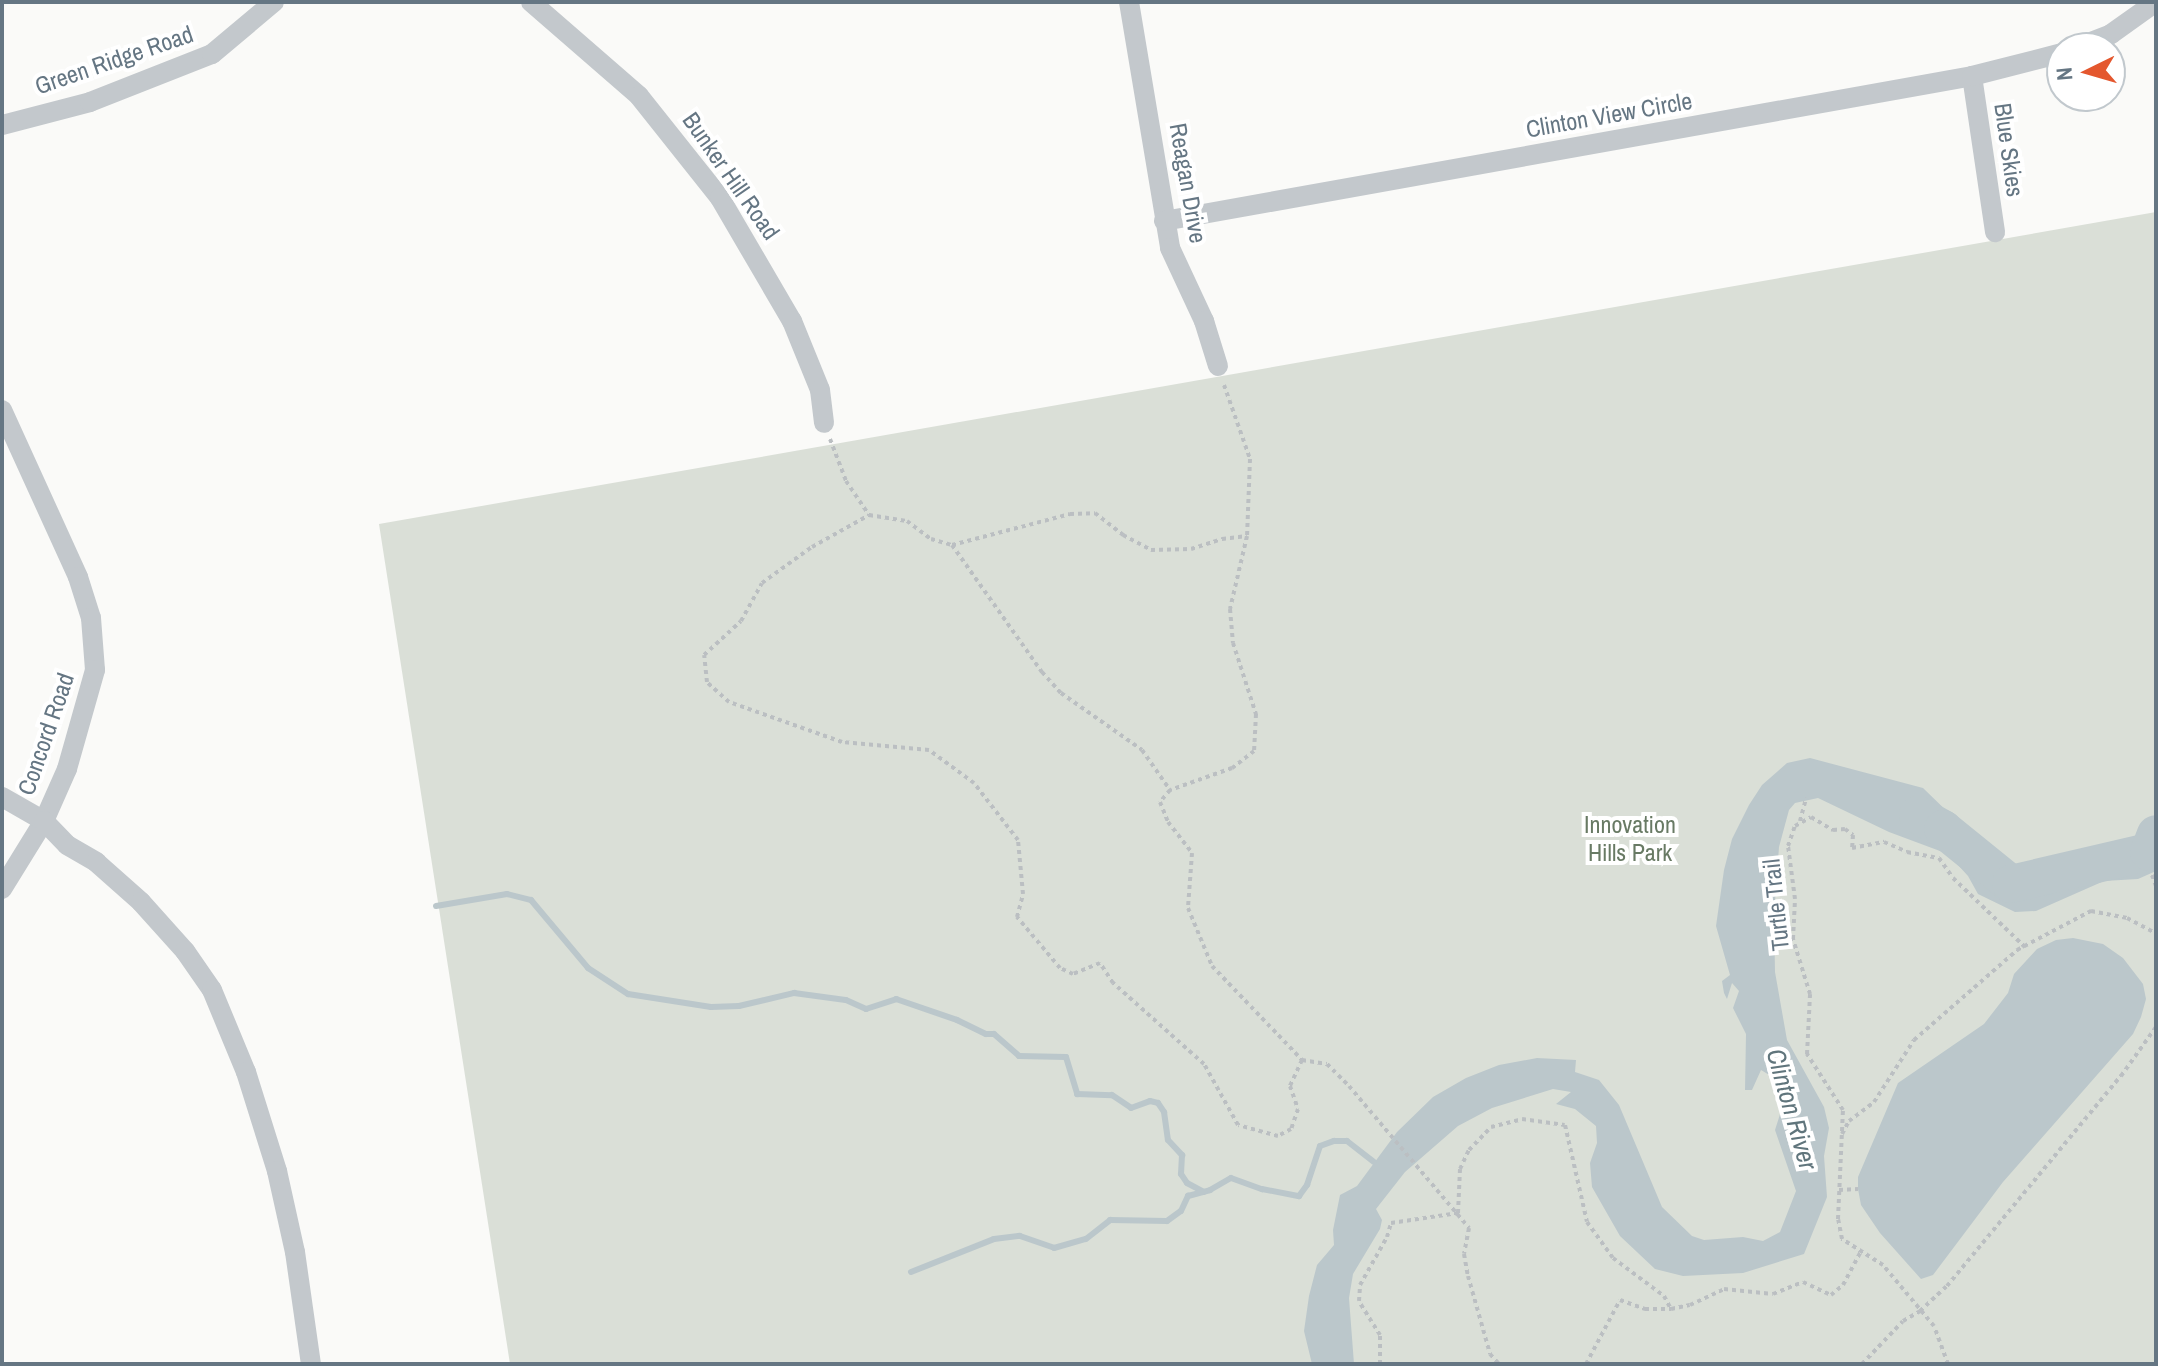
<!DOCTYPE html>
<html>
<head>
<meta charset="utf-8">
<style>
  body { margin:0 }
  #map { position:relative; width:2158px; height:1366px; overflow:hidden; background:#fafaf8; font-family:"Archivo Narrow",sans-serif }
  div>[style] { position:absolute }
  .green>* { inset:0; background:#dadfd7 }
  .water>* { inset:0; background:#bbc7cb }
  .stream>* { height:6px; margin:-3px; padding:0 3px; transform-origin:3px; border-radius:3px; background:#bbc7cb }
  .river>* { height:38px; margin:-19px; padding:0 19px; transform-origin:19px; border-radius:19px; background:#bbc7cb }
  .path>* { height:4px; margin-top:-2px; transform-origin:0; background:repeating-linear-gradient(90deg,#bbbfc2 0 4px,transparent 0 8px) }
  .minor>* { height:20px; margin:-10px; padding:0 10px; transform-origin:10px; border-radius:10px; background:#c3c8cc }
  span { translate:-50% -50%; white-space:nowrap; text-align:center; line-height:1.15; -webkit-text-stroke:8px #fff; paint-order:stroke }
  .street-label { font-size:24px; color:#657683 }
  .park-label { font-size:24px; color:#687a64 }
  .water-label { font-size:26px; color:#60757c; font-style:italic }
  .frame { position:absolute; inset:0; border:4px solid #657683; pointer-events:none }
  .north { position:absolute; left:2046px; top:32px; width:80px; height:80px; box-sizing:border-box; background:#fff; border:2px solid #c1c8cd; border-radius:50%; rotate:265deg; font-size:22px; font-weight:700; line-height:32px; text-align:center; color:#657683 }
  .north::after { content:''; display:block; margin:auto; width:28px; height:36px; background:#e4572e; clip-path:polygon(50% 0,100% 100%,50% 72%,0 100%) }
</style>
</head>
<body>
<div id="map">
  <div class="green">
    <i style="clip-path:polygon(2156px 212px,2156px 1364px,510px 1364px,379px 524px)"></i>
  </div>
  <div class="water">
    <i style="clip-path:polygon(1810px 758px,1923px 788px,1958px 822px,1962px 851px,1972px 861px,2039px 879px,2104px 860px,2129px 843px,2140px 841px,2151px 830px,2156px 815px,2156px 871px,2138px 879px,2104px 881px,2036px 911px,2015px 912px,1978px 894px,1968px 876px,1948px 854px,1889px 832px,1818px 798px,1795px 803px,1789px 810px,1779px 847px,1774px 915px,1775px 972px,1787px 1040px,1824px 1107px,1829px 1128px,1824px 1156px,1827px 1197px,1804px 1254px,1743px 1273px,1683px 1276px,1655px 1269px,1620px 1236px,1592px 1187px,1590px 1163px,1597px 1143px,1596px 1126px,1575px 1109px,1556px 1104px,1571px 1092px,1553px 1089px,1492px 1108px,1458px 1126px,1405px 1172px,1376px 1209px,1382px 1220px,1380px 1229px,1353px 1274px,1349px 1298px,1354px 1364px,1312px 1364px,1304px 1331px,1309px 1296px,1317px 1265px,1334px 1245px,1333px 1230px,1340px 1195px,1357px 1186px,1397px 1132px,1433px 1097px,1466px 1078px,1499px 1065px,1537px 1058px,1576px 1060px,1575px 1072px,1599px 1080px,1619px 1105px,1662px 1207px,1692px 1236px,1704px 1240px,1743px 1237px,1763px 1241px,1780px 1232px,1796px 1191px,1775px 1130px,1782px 1108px,1780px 1095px,1771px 1076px,1761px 1070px,1752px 1090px,1745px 1090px,1746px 1034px,1733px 1008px,1739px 991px,1732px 983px,1727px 999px,1724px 993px,1722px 981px,1730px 975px,1716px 926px,1724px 870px,1732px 839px,1749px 805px,1762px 785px,1787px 763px)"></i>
    <i style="clip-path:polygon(2073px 938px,2103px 944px,2123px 958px,2143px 984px,2146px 999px,2141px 1017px,2133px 1034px,2003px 1182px,1933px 1275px,1921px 1279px,1880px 1233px,1861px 1205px,1858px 1189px,1858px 1177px,1898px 1083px,1984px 1024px,2008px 993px,2014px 974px,2037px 949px,2056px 940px)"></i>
  </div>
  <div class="stream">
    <i style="left:436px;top:906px;width:72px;rotate:-9.6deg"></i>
    <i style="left:507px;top:894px;width:25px;rotate:14deg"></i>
    <i style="left:531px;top:900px;width:89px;rotate:50deg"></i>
    <i style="left:588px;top:968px;width:48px;rotate:33deg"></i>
    <i style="left:628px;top:994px;width:84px;rotate:8.9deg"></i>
    <i style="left:711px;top:1007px;width:28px;rotate:-2deg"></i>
    <i style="left:739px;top:1006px;width:57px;rotate:-13.3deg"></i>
    <i style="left:794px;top:993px;width:52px;rotate:7.7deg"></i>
    <i style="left:846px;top:1000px;width:22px;rotate:24deg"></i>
    <i style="left:866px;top:1009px;width:32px;rotate:-18deg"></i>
    <i style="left:896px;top:999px;width:65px;rotate:19deg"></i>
    <i style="left:957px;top:1020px;width:32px;rotate:26deg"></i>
    <i style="left:986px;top:1034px;width:8px"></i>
    <i style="left:994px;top:1034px;width:33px;rotate:41deg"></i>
    <i style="left:1019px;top:1056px;width:47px;rotate:1.2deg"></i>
    <i style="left:1066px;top:1057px;width:39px;rotate:73deg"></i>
    <i style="left:1077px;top:1094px;width:35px;rotate:2deg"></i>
    <i style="left:1112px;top:1095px;width:23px;rotate:34deg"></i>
    <i style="left:1131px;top:1108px;width:20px;rotate:-20deg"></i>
    <i style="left:1150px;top:1101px;width:8px;rotate:14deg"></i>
    <i style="left:1158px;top:1103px;width:11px;rotate:56deg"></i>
    <i style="left:1164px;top:1112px;width:28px;rotate:82deg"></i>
    <i style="left:1168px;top:1140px;width:21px;rotate:47deg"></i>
    <i style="left:1182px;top:1155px;width:19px;rotate:93deg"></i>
    <i style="left:1181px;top:1174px;width:11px;rotate:56deg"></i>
    <i style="left:1187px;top:1183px;width:19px;rotate:28deg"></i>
    <i style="left:911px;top:1272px;width:89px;rotate:-21.7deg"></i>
    <i style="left:994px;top:1239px;width:26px;rotate:-7deg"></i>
    <i style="left:1020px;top:1236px;width:36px;rotate:19deg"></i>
    <i style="left:1054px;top:1248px;width:33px;rotate:-16deg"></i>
    <i style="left:1086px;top:1239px;width:31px;rotate:-38deg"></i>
    <i style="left:1110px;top:1220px;width:57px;rotate:1deg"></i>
    <i style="left:1167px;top:1221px;width:17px;rotate:-36deg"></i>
    <i style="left:1181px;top:1211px;width:17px;rotate:-65deg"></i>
    <i style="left:1188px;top:1196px;width:23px;rotate:-15deg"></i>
    <i style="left:1210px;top:1190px;width:24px;rotate:-30deg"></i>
    <i style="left:1231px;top:1178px;width:33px;rotate:20deg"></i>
    <i style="left:1262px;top:1189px;width:38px;rotate:11deg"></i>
    <i style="left:1299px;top:1196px;width:14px;rotate:-54deg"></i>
    <i style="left:1307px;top:1185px;width:41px;rotate:-71.6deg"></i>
    <i style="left:1320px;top:1146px;width:15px;rotate:-20deg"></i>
    <i style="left:1334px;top:1141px;width:13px"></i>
    <i style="left:1347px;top:1141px;width:34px;rotate:38deg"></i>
  </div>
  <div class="river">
    <i style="left:1918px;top:815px;width:29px;rotate:29deg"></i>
    <i style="left:1943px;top:829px;width:87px;rotate:39deg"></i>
    <i style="left:2011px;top:884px;width:142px;rotate:-13.1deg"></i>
    <i style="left:2149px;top:852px;width:19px;rotate:-69deg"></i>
  </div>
  <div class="path">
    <i style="left:1224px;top:385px;width:78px;rotate:70.6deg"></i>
    <i style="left:1250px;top:459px;width:77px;rotate:92.2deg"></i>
    <i style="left:1247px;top:536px;width:75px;rotate:103.1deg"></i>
    <i style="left:1230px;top:609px;width:34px;rotate:85deg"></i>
    <i style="left:1233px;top:643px;width:75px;rotate:72.1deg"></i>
    <i style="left:1256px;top:714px;width:37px;rotate:93deg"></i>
    <i style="left:1254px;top:751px;width:28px;rotate:142deg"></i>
    <i style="left:1232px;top:768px;width:66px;rotate:160.5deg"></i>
    <i style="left:1170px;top:790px;width:16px;rotate:130deg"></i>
    <i style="left:1160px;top:802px;width:22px;rotate:68deg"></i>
    <i style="left:1168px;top:822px;width:39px;rotate:52deg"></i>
    <i style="left:1192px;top:853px;width:55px;rotate:94.2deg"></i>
    <i style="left:1188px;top:908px;width:63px;rotate:67.5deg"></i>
    <i style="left:1212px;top:966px;width:130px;rotate:46.2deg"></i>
    <i style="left:1302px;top:1060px;width:29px;rotate:115deg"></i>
    <i style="left:1290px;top:1086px;width:24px;rotate:71deg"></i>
    <i style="left:1298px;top:1109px;width:21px;rotate:109deg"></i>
    <i style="left:1291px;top:1129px;width:15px;rotate:152deg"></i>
    <i style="left:1278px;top:1136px;width:41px;rotate:-164.6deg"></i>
    <i style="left:1238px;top:1125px;width:70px;rotate:-119.1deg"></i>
    <i style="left:1204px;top:1064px;width:122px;rotate:-138.3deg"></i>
    <i style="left:1113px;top:983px;width:24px;rotate:-123deg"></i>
    <i style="left:1100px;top:963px;width:29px;rotate:158deg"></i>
    <i style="left:1073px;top:974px;width:14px;rotate:-155deg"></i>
    <i style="left:1060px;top:968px;width:67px;rotate:-130.1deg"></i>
    <i style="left:1017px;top:917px;width:24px;rotate:-75deg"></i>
    <i style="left:1023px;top:894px;width:54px;rotate:-95.3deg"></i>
    <i style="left:1018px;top:840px;width:72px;rotate:-127.7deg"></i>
    <i style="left:974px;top:783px;width:56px;rotate:-143.7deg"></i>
    <i style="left:929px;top:750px;width:87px;rotate:-174.7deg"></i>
    <i style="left:842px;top:742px;width:120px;rotate:-160.5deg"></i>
    <i style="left:729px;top:702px;width:30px;rotate:-138deg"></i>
    <i style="left:707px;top:682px;width:27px;rotate:-96deg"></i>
    <i style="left:704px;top:655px;width:50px;rotate:-42.6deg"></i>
    <i style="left:741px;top:621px;width:43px;rotate:-61.1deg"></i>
    <i style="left:762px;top:583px;width:62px;rotate:-35.8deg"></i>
    <i style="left:812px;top:547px;width:65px;rotate:-29.3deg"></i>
    <i style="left:869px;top:515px;width:38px;rotate:9deg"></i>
    <i style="left:907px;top:521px;width:30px;rotate:37deg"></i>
    <i style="left:931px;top:539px;width:22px;rotate:16deg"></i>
    <i style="left:952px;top:545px;width:122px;rotate:-14.7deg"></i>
    <i style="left:1070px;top:514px;width:25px;rotate:-2deg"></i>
    <i style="left:1095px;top:513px;width:36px;rotate:38deg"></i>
    <i style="left:1123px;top:535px;width:32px;rotate:28deg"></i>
    <i style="left:1151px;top:550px;width:40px;rotate:-1.4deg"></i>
    <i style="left:1191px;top:549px;width:33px;rotate:-18deg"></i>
    <i style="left:1222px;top:539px;width:25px;rotate:-7deg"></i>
    <i style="left:830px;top:439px;width:45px;rotate:69.1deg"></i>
    <i style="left:846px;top:481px;width:41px;rotate:55.9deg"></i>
    <i style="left:952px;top:545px;width:156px;rotate:54.7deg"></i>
    <i style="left:1042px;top:672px;width:28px;rotate:48deg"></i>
    <i style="left:1061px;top:693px;width:99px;rotate:35.1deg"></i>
    <i style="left:1142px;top:750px;width:49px;rotate:55deg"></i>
    <i style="left:1800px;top:821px;width:24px;rotate:-75deg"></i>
    <i style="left:2152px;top:875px;width:12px;rotate:70deg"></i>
    <i style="left:1302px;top:1060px;width:25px;rotate:9deg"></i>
    <i style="left:1327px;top:1064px;width:31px;rotate:45deg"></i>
    <i style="left:1349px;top:1086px;width:186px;rotate:49.8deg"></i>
    <i style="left:1469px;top:1228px;width:26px;rotate:101deg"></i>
    <i style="left:1464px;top:1254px;width:22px;rotate:80deg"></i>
    <i style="left:1468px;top:1276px;width:81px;rotate:74.2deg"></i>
    <i style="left:1490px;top:1354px;width:13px;rotate:48deg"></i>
    <i style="left:1842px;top:1134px;width:15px;rotate:-62deg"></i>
    <i style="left:1849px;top:1121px;width:31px;rotate:-37deg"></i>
    <i style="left:1874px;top:1102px;width:74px;rotate:-57.2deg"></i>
    <i style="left:1914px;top:1040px;width:137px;rotate:-41.1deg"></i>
    <i style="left:2017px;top:950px;width:84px;rotate:-27.8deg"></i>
    <i style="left:2091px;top:911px;width:37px;rotate:11deg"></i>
    <i style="left:2127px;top:918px;width:32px;rotate:28deg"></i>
    <i style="left:1839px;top:1190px;width:19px;rotate:-3deg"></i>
    <i style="left:1380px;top:1364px;width:29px;rotate:-90deg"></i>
    <i style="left:1380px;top:1335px;width:40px;rotate:-122deg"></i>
    <i style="left:1359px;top:1301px;width:16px;rotate:-86deg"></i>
    <i style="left:1360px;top:1285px;width:55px;rotate:-60.6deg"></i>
    <i style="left:1387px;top:1237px;width:15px;rotate:-74deg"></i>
    <i style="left:1391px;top:1223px;width:68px;rotate:-8.5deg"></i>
    <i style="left:1458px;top:1213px;width:44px;rotate:-87.4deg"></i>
    <i style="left:1460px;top:1169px;width:21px;rotate:-65deg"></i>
    <i style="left:1469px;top:1150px;width:32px;rotate:-46deg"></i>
    <i style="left:1491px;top:1127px;width:32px;rotate:-14deg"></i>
    <i style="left:1522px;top:1119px;width:43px;rotate:7.9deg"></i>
    <i style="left:1565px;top:1125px;width:99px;rotate:77.2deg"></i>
    <i style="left:1587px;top:1222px;width:44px;rotate:54.2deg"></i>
    <i style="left:1613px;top:1258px;width:64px;rotate:36.7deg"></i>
    <i style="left:1664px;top:1296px;width:15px;rotate:62deg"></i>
    <i style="left:1671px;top:1309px;width:19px;rotate:-12deg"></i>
    <i style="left:1690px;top:1305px;width:38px;rotate:-25deg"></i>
    <i style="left:1724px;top:1289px;width:49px;rotate:5.8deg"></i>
    <i style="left:1773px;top:1294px;width:32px;rotate:-22deg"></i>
    <i style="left:1803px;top:1282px;width:31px;rotate:25deg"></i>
    <i style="left:1831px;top:1295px;width:16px;rotate:-40deg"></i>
    <i style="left:1843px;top:1285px;width:38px;rotate:-62deg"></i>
    <i style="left:1586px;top:1364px;width:72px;rotate:-62deg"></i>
    <i style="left:1620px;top:1300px;width:27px;rotate:20deg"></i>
    <i style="left:1645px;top:1309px;width:26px"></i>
    <i style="left:1862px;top:1364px;width:59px;rotate:-46.4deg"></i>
    <i style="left:1903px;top:1321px;width:20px;rotate:-30deg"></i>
    <i style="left:1920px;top:1311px;width:37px;rotate:-43deg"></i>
    <i style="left:1947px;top:1286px;width:273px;rotate:-50.4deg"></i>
    <i style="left:2121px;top:1076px;width:60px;rotate:-54.5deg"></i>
    <i style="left:1948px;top:1364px;width:40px;rotate:-110.2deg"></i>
    <i style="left:1934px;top:1326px;width:80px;rotate:-129.9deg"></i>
    <i style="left:1883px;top:1265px;width:49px;rotate:-147.6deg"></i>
    <i style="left:1842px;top:1239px;width:20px;rotate:-101deg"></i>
    <i style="left:1838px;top:1219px;width:109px;rotate:-87.4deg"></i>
    <i style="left:1843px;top:1110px;width:67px;rotate:-122.7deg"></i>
    <i style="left:1807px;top:1054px;width:60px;rotate:-87.1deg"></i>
    <i style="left:1810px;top:994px;width:58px;rotate:-107.2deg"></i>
    <i style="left:1793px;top:939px;width:40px;rotate:-87.1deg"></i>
    <i style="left:1795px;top:899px;width:53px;rotate:-97.5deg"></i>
    <i style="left:1788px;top:846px;width:21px;rotate:-71deg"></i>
    <i style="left:1795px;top:826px;width:18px;rotate:-29deg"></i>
    <i style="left:1811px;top:817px;width:26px;rotate:31deg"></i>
    <i style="left:1833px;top:830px;width:12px;rotate:-5deg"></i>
    <i style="left:1845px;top:829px;width:10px;rotate:37deg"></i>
    <i style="left:1853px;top:835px;width:13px;rotate:94deg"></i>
    <i style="left:1852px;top:848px;width:33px;rotate:-11deg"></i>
    <i style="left:1884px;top:842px;width:25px;rotate:23deg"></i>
    <i style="left:1907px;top:852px;width:33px;rotate:11deg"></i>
    <i style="left:1939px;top:858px;width:24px;rotate:55deg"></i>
    <i style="left:1953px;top:878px;width:100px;rotate:43.8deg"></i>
  </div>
  <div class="minor">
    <i style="left:531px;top:2px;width:143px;rotate:41deg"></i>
    <i style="left:639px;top:96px;width:130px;rotate:51.5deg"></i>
    <i style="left:720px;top:198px;width:143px;rotate:59.7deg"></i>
    <i style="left:792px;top:321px;width:74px;rotate:67.9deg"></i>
    <i style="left:820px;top:390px;width:33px;rotate:83deg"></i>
    <i style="left:1129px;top:2px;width:249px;rotate:80.5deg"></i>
    <i style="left:1170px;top:248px;width:81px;rotate:65deg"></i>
    <i style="left:1204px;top:321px;width:47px;rotate:72.7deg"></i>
    <i style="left:2075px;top:48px;width:39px;rotate:-21deg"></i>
    <i style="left:2111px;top:34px;width:55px;rotate:-35.4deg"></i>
    <i style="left:1972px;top:76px;width:158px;rotate:81.6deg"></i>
    <i style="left:2px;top:125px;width:91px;rotate:-14.6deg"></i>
    <i style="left:90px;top:102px;width:131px;rotate:-21.5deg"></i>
    <i style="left:212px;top:54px;width:81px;rotate:-40deg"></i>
    <i style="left:1164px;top:221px;width:821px;rotate:-10.17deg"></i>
    <i style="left:1972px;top:76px;width:93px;rotate:-14.3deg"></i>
    <i style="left:2px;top:410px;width:183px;rotate:65.5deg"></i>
    <i style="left:78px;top:577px;width:43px;rotate:72.4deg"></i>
    <i style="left:91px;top:618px;width:52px;rotate:85.6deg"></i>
    <i style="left:95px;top:670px;width:103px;rotate:105.8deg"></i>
    <i style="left:67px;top:769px;width:57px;rotate:113.9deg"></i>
    <i style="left:44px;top:821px;width:80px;rotate:121.7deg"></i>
    <i style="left:2px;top:797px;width:48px;rotate:29.7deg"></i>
    <i style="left:44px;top:821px;width:33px;rotate:46deg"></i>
    <i style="left:67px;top:845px;width:34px;rotate:30deg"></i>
    <i style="left:96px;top:862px;width:60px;rotate:41.6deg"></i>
    <i style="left:141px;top:902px;width:66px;rotate:48.1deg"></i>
    <i style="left:185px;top:951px;width:47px;rotate:55.3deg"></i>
    <i style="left:212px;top:990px;width:89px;rotate:67.5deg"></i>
    <i style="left:246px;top:1072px;width:104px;rotate:72.6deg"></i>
    <i style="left:277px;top:1171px;width:83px;rotate:77.5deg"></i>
    <i style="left:295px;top:1252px;width:113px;rotate:81.9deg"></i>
  </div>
  <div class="street-label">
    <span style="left:114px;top:60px;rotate:-19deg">Green Ridge Road</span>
    <span style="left:1609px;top:115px;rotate:-10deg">Clinton View Circle</span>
    <span style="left:2009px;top:150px;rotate:82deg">Blue Skies</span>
    <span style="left:731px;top:176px;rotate:55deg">Bunker Hill Road</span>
    <span style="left:1188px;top:183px;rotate:80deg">Reagan Drive</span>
    <span style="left:46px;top:734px;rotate:-71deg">Concord Road</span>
    <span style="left:1776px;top:905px;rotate:-96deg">Turtle Trail</span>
  </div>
  <div class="park-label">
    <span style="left:1630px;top:839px">Innovation<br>Hills Park</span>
  </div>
  <div class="water-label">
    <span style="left:1792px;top:1109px;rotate:74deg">Clinton River</span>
  </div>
  <div class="frame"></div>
  <div class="north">N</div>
</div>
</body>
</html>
